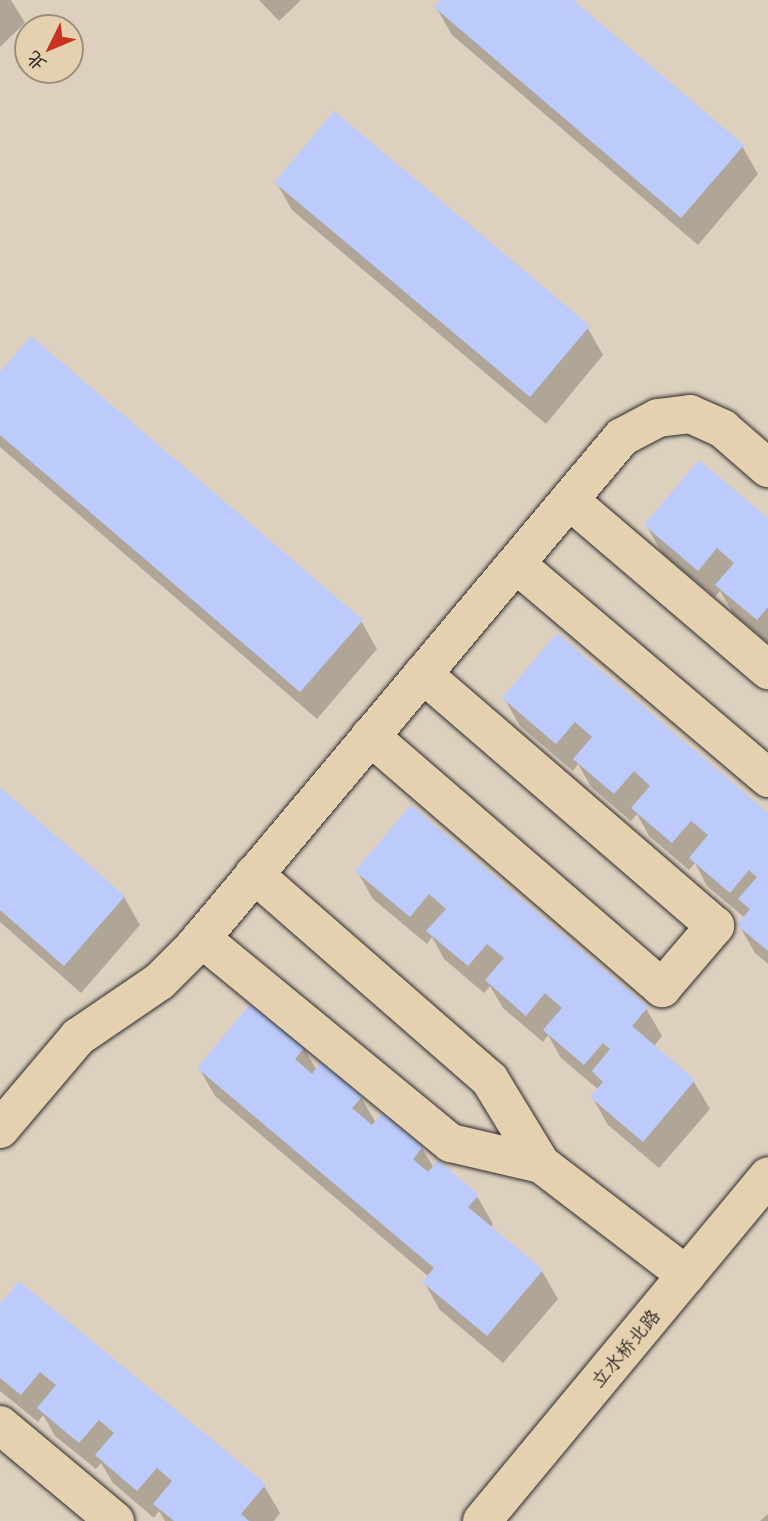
<!DOCTYPE html>
<html>
<head>
<meta charset="utf-8">
<style>
  body { margin:0 }
  #map { position:relative; width:768px; height:1521px; overflow:hidden; background:#ddd0be; font-family:"Playpen Sans","LXGW WenKai TC",sans-serif }
  div>[style] { position:absolute }
  .shadow>* { inset:0; background:#0003 }
  .building>* { inset:0; background:#bdcbfc; transform-origin:0 0 }
  .roads { filter:drop-shadow(0 0 2px #2b2b2b) drop-shadow(0 0 2px #2b2b2b) }
  .minor>* { height:38px; margin:-19px; padding:0 19px; transform-origin:19px; border-radius:19px; background:#e5d1af }
  span { translate:-50% -50%; white-space:nowrap; text-align:center; line-height:1.15; -webkit-text-stroke:7px #e5d1af; paint-order:stroke }
  .street-label { font-size:19px; color:#2b2b2b }
  .north { position:absolute; left:14px; top:14px; width:70px; height:70px; box-sizing:border-box; background:#e5d1af; border:2px solid #9b8f7a; border-radius:50%; rotate:227deg; font-size:19px; font-weight:700; line-height:28px; text-align:center; color:#2b2b2b }
  .north::after { content:''; display:block; margin:auto; width:24px; height:32px; background:#c8321e; clip-path:polygon(50% 0,100% 100%,50% 72%,0 100%) }
</style>
</head>
<body>
<div id="map">
  <div class="shadow">
    <i style="clip-path:polygon(0 0,11px 0,25px 23px,0 47px)"></i>
    <i style="clip-path:polygon(259px 0,301px 0,279px 21px)"></i>
    <i style="clip-path:polygon(442px 0,571px 0,742px 146px,758px 174px,698px 245px,452px 35px,436px 7px)"></i>
    <i style="clip-path:polygon(276px 182px,587px 327px,603px 355px,546px 424px,292px 210px)"></i>
    <i style="clip-path:polygon(0 375px,361px 621px,377px 649px,317px 719px,0 447px)"></i>
    <i style="clip-path:polygon(768px 521px,768px 643px,733px 613px,720px 591px,715px 597px,662px 553px,646px 525px)"></i>
    <i style="clip-path:polygon(557px 636px,768px 815px,768px 964px,755px 953px,739px 925px,745px 918px,707px 886px,695px 863px,689px 870px,649px 836px,637px 814px,631px 821px,591px 787px,578px 764px,573px 771px,520px 726px,504px 698px)"></i>
    <i style="clip-path:polygon(0 789px,124px 897px,140px 925px,81px 993px,0 922px)"></i>
    <i style="clip-path:polygon(411px 808px,646px 1008px,662px 1036px,653px 1047px,694px 1082px,710px 1109px,659px 1168px,608px 1125px,592px 1097px,599px 1090px,561px 1058px,548px 1035px,543px 1042px,503px 1008px,490px 986px,484px 993px,444px 959px,432px 937px,427px 944px,373px 899px,357px 871px)"></i>
    <i style="clip-path:polygon(304px 1048px,317px 1071px,361px 1097px,376px 1123px,383px 1115px,422px 1148px,434px 1168px,477px 1196px,493px 1224px,490px 1228px,542px 1271px,558px 1299px,503px 1363px,440px 1310px,424px 1282px,429px 1277px,215px 1096px,199px 1068px)"></i>
    <i style="clip-path:polygon(0 1306px,264px 1486px,280px 1513px,274px 1521px,165px 1521px,159px 1511px,154px 1518px,113px 1483px,101px 1463px,96px 1469px,55px 1436px,43px 1415px,38px 1422px,0 1391px)"></i>
    <i style="clip-path:polygon(768px 1514px,768px 1521px,760px 1521px)"></i>
  </div>
  <div class="building">
    <i style="clip-path:polygon(440px 0,573px 0,744px 145px,681px 218px,434px 7px)"></i>
    <i style="left:334px;top:111px;width:334px;height:93px;rotate:40deg"></i>
    <i style="clip-path:polygon(31px 336px,363px 620px,300px 692px,0 435px,0 372px)"></i>
    <i style="clip-path:polygon(699px 460px,768px 518px,768px 607px,757px 620px,715px 585px,734px 563px,717px 548px,698px 571px,644px 525px)"></i>
    <i style="clip-path:polygon(557px 633px,768px 813px,768px 951px,737px 925px,750px 909px,738px 899px,757px 877px,749px 870px,730px 893px,689px 858px,708px 835px,691px 821px,672px 843px,631px 808px,650px 786px,634px 771px,614px 794px,573px 759px,592px 737px,575px 722px,556px 744px,502px 698px)"></i>
    <i style="clip-path:polygon(0 787px,125px 896px,64px 966px,0 910px)"></i>
    <i style="clip-path:polygon(411px 805px,648px 1007px,632px 1026px,695px 1080px,643px 1142px,590px 1097px,603px 1082px,592px 1071px,610px 1049px,603px 1043px,584px 1065px,543px 1030px,562px 1008px,545px 993px,526px 1016px,485px 980px,504px 958px,487px 944px,468px 966px,426px 931px,446px 909px,429px 894px,410px 917px,355px 871px)"></i>
    <i style="clip-path:polygon(252px 1002px,305px 1047px,295px 1059px,312px 1074px,322px 1061px,363px 1096px,352px 1108px,372px 1125px,383px 1113px,423px 1147px,413px 1159px,428px 1172px,438px 1160px,479px 1195px,468px 1207px,543px 1270px,487px 1336px,422px 1282px,434px 1268px,197px 1068px)"></i>
    <i style="clip-path:polygon(19px 1281px,266px 1484px,241px 1514px,249px 1521px,174px 1521px,153px 1504px,172px 1481px,157px 1468px,137px 1491px,95px 1455px,114px 1433px,99px 1420px,79px 1443px,37px 1408px,56px 1385px,40px 1372px,21px 1395px,0 1378px,0 1304px)"></i>
  </div>
  <div class="roads">
    <div class="minor">
      <i style="left:569px;top:500px;width:262px;rotate:40.5deg"></i>
      <i style="left:516px;top:564px;width:331px;rotate:40.3deg"></i>
      <i style="left:370px;top:736px;width:386px;rotate:40.8deg"></i>
      <i style="left:662px;top:988px;width:82px;rotate:-49.5deg"></i>
      <i style="left:715px;top:926px;width:386px;rotate:-139.2deg"></i>
      <i style="left:254px;top:874px;width:313px;rotate:41.1deg"></i>
      <i style="left:490px;top:1080px;width:98px;rotate:58.7deg"></i>
      <i style="left:541px;top:1164px;width:183px;rotate:37.4deg"></i>
      <i style="left:201px;top:938px;width:323px;rotate:39.4deg"></i>
      <i style="left:451px;top:1143px;width:92px;rotate:13.1deg"></i>
      <i style="left:0;top:1129px;width:121px;rotate:-49.7deg"></i>
      <i style="left:78px;top:1037px;width:99px;rotate:-34.3deg"></i>
      <i style="left:160px;top:981px;width:47px;rotate:-45deg"></i>
      <i style="left:193px;top:948px;width:667px;rotate:-49.99deg"></i>
      <i style="left:622px;top:437px;width:41px;rotate:-27.8deg"></i>
      <i style="left:658px;top:418px;width:32px;rotate:-7deg"></i>
      <i style="left:690px;top:414px;width:36px;rotate:24deg"></i>
      <i style="left:723px;top:429px;width:60px;rotate:40.9deg"></i>
      <i style="left:0;top:1425px;width:150px;rotate:39.9deg"></i>
      <i style="left:482px;top:1521px;width:448px;rotate:-50.3deg"></i>
    </div>
  </div>
  <div class="street-label">
    <span style="left:625px;top:1348px;rotate:-50deg">立水桥北路</span>
  </div>
  <div class="north">北</div>
</div>
</body>
</html>
